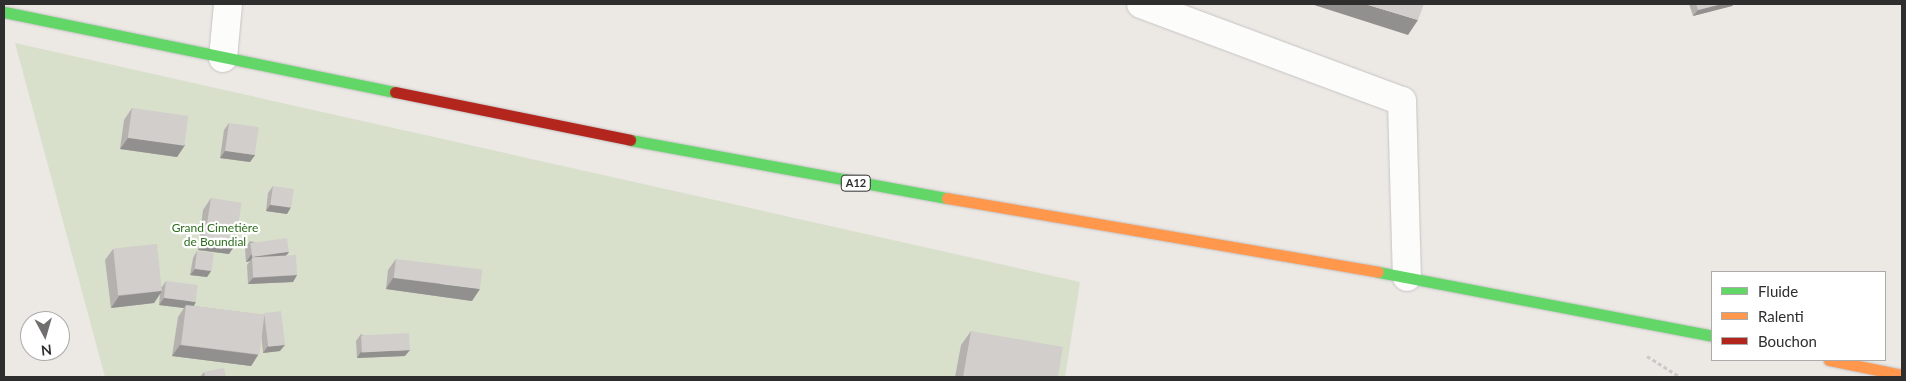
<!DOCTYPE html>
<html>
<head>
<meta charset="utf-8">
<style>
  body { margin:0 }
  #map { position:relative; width:1906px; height:381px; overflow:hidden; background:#ece8e4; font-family:Lato,sans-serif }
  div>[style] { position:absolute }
  .cemetery>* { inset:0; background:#d8e0cc }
  .path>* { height:3px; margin-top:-1.5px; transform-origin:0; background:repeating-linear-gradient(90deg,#c9c9c8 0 4px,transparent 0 6.5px) }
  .roads { filter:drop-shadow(0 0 1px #c5c4c5) drop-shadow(0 0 1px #c5c4c5) }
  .street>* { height:28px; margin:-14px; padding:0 14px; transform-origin:14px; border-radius:14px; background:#fcfcfb }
  .fast>* { height:11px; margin:-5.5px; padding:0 5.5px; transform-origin:5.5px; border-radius:5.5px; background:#63d668 }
  .slow>* { height:11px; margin:-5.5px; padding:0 5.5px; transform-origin:5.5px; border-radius:5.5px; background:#ff974d }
  .jam>* { height:11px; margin:-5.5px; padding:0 5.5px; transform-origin:5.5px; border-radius:5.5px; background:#b3261e }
  .wall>* { inset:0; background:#b4b1af }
  .shaded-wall>* { inset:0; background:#92908e }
  .building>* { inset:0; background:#d1cecb; transform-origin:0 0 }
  span { translate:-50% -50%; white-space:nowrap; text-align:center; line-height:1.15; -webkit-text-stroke:4.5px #fff; paint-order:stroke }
  .shield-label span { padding:1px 4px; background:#fff; border:1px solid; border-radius:4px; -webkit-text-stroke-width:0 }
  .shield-label { font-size:11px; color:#2e2e2e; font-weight:700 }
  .park-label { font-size:12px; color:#2c6e1b }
  .frame { position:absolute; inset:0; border:5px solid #2e2e2e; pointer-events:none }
  .legend { position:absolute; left:1711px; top:271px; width:175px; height:90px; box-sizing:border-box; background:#fff; border:1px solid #ababab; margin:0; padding:6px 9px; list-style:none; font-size:15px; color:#2e2e2e }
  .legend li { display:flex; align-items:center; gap:10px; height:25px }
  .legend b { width:25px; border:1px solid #ababab }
  .north { position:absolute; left:20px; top:311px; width:50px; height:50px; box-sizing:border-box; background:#fff; border:1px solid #ababab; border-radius:50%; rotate:174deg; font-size:14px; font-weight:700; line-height:20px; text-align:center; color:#2e2e2e }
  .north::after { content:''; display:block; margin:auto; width:18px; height:22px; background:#706f6e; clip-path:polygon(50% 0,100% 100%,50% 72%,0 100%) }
</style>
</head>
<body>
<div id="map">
  <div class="cemetery">
    <i style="clip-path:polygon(15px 43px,1080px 282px,1065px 377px,105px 377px)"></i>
  </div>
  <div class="path">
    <i style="left:1647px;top:356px;width:39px;rotate:32deg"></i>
  </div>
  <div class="roads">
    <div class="street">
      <i style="left:1141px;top:4px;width:278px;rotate:20.4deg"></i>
      <i style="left:1402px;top:101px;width:176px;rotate:88.4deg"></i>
      <i style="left:223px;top:58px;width:54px;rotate:-84.7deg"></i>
    </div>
    <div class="fast">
      <i style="left:4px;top:12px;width:399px;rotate:11.6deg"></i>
      <i style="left:630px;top:140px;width:322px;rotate:10.4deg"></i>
      <i style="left:1378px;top:272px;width:340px;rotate:10.8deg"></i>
    </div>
    <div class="slow">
      <i style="left:947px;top:198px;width:437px;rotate:9.7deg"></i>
      <i style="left:1829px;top:360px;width:75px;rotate:11.6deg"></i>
    </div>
    <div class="jam">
      <i style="left:395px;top:92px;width:240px;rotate:11.5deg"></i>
    </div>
  </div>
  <div class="wall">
    <i style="clip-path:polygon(1689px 4px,1734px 4px,1732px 6px,1693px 16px)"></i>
    <i style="clip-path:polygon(132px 108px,185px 145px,177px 157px,120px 149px,124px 120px)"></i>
    <i style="clip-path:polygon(229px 123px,255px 155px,250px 162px,220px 158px,224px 130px)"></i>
    <i style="clip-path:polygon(273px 186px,291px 207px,287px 214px,266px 211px,268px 193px)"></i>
    <i style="clip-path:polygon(211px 198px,237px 242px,229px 254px,198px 250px,203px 210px)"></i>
    <i style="clip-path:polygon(250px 241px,289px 252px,286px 256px,297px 275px,293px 282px,248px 284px,247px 265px,250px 261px,246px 262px,245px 248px)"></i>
    <i style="clip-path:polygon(113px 249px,162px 287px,166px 281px,193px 306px,263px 315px,264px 314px,280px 351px,263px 353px,261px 334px,258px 355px,251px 366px,172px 356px,178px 317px,184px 308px,159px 305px,160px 294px,154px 303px,111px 308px,105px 260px)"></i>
    <i style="clip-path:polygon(197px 251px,211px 271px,207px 277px,190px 275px,193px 258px)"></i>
    <i style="clip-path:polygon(396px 259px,472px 301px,386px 289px,388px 270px)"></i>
    <i style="clip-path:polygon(971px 331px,1058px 377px,955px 377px,961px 345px)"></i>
    <i style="clip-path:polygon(361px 334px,405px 356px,357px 358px,356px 341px)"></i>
    <i style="clip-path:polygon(204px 372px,226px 377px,200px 377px)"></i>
  </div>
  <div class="shaded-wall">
    <i style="clip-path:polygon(1311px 4px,1365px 4px,1418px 20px,1408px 35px)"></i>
    <i style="clip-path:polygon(1722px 4px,1734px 4px,1732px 6px,1693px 16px,1698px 10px)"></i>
    <i style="clip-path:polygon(128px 138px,185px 145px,177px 157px,120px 149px)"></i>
    <i style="clip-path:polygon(225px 151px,255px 155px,250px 162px,220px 158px)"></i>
    <i style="clip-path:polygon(270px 205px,291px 207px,287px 214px,266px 211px)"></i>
    <i style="clip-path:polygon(206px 238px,237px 242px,229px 254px,198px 250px)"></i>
    <i style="clip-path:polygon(289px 252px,284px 258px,252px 258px,250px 261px,246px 262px,251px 255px)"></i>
    <i style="clip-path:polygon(195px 269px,211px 271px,207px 277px,190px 275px)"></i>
    <i style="clip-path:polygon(297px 275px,293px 282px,248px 284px,253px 278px)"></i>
    <i style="clip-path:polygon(393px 278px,480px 289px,472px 301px,386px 289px)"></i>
    <i style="clip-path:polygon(162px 291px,154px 303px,111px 308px,119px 296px)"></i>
    <i style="clip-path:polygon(164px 298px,196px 302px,192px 309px,186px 305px,184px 308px,159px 305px)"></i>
    <i style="clip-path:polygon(180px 345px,258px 355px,251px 366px,172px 356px)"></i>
    <i style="clip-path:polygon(285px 345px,280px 351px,263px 353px,268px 346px)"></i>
    <i style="clip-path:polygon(410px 350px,405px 356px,357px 358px,361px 352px)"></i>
  </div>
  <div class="building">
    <i style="clip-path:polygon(1365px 4px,1424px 4px,1418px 20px)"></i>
    <i style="clip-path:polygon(1696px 4px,1722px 4px,1698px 10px)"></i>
    <i style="left:132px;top:108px;width:57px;height:30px;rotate:8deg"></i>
    <i style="left:229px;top:123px;width:30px;height:28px;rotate:8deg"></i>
    <i style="left:273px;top:186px;width:21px;height:19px;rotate:8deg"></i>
    <i style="left:211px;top:198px;width:31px;height:40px;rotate:9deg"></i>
    <i style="left:287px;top:238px;width:14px;height:37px;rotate:82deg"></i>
    <i style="left:157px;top:244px;width:47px;height:44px;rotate:84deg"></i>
    <i style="left:197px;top:251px;width:17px;height:18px;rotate:7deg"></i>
    <i style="left:296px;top:255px;width:20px;height:44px;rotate:87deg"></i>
    <i style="left:396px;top:259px;width:87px;height:19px;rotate:7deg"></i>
    <i style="left:166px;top:281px;width:32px;height:17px;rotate:7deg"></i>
    <i style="left:186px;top:305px;width:79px;height:40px;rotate:7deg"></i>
    <i style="left:281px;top:311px;width:34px;height:17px;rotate:83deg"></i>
    <i style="clip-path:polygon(971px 331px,1063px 347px,1058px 377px,963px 377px)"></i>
    <i style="left:409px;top:333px;width:17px;height:48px;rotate:87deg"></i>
    <i style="clip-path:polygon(224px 368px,226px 377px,205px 377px,204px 372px)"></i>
  </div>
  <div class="shield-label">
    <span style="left:856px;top:183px">A12</span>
  </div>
  <div class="park-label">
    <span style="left:215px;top:235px">Grand Cimetière<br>de Boundial</span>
  </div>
  <div class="frame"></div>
  <ul class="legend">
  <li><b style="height:6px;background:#63d668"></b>Fluide</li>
  <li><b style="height:6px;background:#ff974d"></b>Ralenti</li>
  <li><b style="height:6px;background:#b3261e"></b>Bouchon</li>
  </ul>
  <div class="north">N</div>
</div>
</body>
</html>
